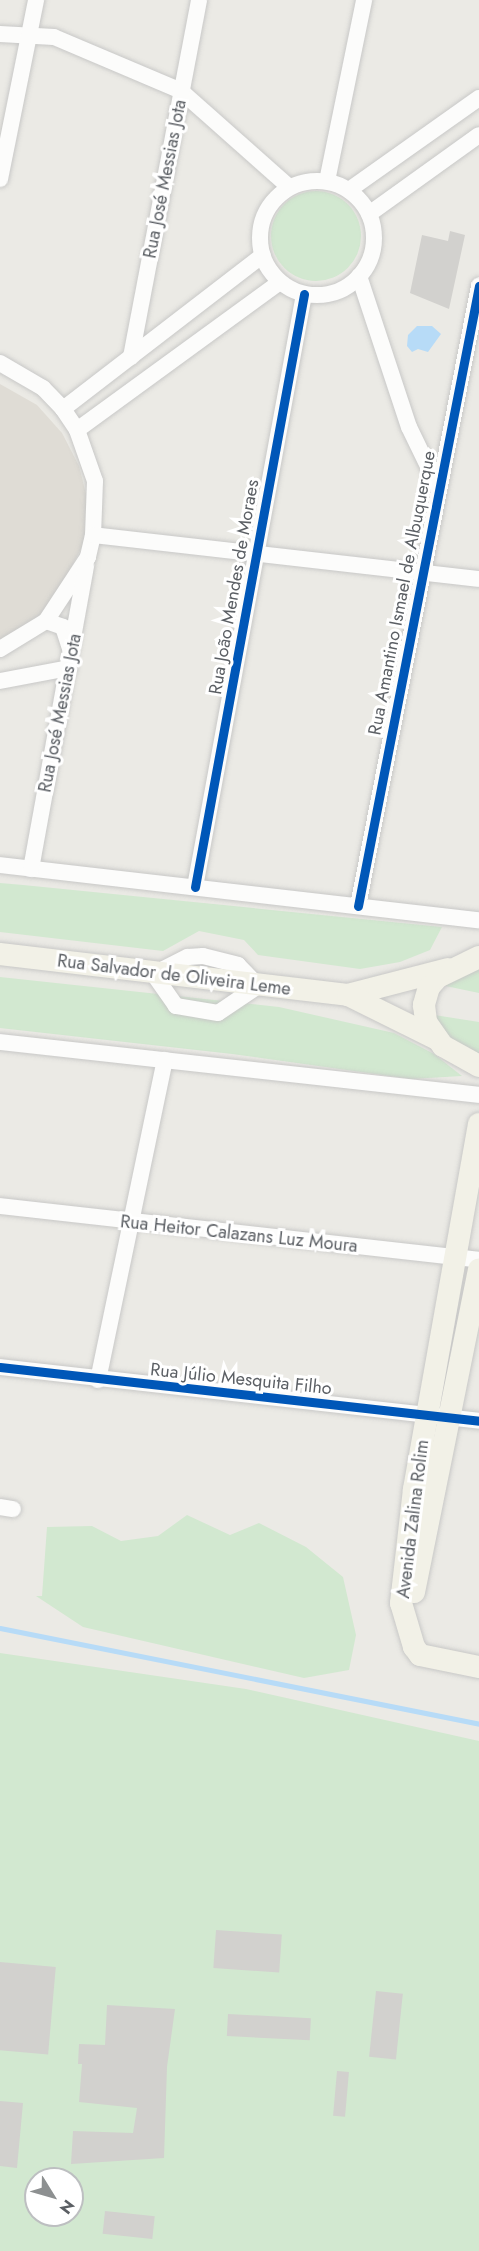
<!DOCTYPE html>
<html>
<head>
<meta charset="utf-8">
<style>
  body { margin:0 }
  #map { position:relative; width:479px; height:2251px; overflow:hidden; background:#ebeae5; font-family:Jost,sans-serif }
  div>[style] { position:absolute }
  .education>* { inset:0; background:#dfdcd5 }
  .green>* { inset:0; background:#d2e8d0 }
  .round { border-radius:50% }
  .water>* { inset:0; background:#b7dbf7 }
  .stream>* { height:5px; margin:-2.5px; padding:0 2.5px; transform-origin:2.5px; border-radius:2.5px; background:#b7dbf7 }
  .building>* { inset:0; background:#d2d1ce; transform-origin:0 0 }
  .roads { filter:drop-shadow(0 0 2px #c8c8c7) drop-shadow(0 0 2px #c8c8c7) }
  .minor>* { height:16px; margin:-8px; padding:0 8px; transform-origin:8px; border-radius:8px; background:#fcfcfb }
  .minor>.ring { margin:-8px; padding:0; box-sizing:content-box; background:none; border:16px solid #fcfcfb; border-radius:50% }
  .major>* { height:22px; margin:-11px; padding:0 11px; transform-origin:11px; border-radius:11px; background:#f2f1e7 }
  .cycleway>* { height:9px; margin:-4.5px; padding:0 4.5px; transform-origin:4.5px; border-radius:4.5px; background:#0057b8 }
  span { translate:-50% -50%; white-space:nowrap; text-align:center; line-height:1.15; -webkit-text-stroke:6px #fff; paint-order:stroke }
  .street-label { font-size:18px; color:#5b5f64 }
  .north { position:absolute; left:24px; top:2167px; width:60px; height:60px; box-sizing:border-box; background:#fff; border:2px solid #bdbfc1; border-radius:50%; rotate:127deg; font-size:16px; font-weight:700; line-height:24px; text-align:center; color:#5b5f64 }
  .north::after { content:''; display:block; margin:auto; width:21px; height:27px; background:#8d9091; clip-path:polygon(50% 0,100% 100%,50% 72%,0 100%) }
</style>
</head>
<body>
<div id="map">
  <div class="education">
    <i style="clip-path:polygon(0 384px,37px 405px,62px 433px,79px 466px,88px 502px,86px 539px,52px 605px,28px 632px,0 646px)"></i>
  </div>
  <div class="green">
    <i class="round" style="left:271px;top:191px;width:90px;height:90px"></i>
    <i style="clip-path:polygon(0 883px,23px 885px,442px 927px,430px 950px,400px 962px,360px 969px,258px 955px,244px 940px,199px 931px,163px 951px,0 932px)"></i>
    <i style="clip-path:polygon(479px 968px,479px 993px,436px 984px)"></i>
    <i style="clip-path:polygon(0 977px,279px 1007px,394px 1033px,434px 1054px,462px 1076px,411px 1079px,232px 1054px,0 1028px)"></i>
    <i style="clip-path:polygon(428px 1014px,479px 1022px,479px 1055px,439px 1032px)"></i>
    <i style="clip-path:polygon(187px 1515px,230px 1535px,259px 1523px,306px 1547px,343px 1577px,356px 1635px,349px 1670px,304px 1678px,83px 1627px,36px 1596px,42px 1596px,47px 1527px,92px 1526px,121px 1541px,158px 1536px)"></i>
    <i style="clip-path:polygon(evenodd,0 1653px,246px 1689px,479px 1741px,479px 2251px,0 2251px,0 1653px,36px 2179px,72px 2179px,72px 2215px,36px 2215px,36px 2179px)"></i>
  </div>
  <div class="water">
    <i style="clip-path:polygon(417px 326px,432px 326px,441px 334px,428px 352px,418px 349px,412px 352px,407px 346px,408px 335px)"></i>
  </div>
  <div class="stream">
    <i style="left:0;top:1628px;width:489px;rotate:11.3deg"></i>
  </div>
  <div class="building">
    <i style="clip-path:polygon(450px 231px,465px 235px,449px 309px,410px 293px,422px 235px,448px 241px)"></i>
    <i style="left:216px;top:1930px;width:66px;height:38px;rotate:4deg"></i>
    <i style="left:0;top:1962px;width:56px;height:88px;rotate:5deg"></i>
    <i style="left:376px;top:1991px;width:27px;height:66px;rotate:6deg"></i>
    <i style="clip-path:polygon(107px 2005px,175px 2009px,167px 2067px,164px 2158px,71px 2164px,73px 2131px,133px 2133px,137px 2108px,79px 2102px,82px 2064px,78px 2064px,79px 2044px,105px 2045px)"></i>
    <i style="left:228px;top:2014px;width:83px;height:22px;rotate:3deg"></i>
    <i style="left:337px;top:2071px;width:12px;height:45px;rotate:5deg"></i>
    <i style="clip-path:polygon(0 2101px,23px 2103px,17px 2168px,0 2166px)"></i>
    <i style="left:105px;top:2211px;width:50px;height:23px;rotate:6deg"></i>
  </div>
  <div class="roads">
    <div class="minor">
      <i style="left:0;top:34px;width:54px;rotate:3.2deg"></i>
      <i style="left:54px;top:37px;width:138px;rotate:23deg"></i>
      <i style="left:181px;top:91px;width:143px;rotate:41.6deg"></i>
      <i style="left:0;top:179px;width:183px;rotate:-78.6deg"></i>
      <i style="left:327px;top:181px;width:185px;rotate:-78.4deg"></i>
      <i class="ring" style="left:260px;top:181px;width:98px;height:98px"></i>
      <i style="left:349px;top:190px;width:159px;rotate:-35.3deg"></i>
      <i style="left:369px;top:214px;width:135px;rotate:-35.7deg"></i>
      <i style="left:359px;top:276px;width:159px;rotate:71.7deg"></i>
      <i style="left:409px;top:427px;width:64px;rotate:64.2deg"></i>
      <i style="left:131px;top:357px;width:363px;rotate:-79.2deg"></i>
      <i style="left:0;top:363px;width:50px;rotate:30.2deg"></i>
      <i style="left:43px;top:388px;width:29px;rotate:46deg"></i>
      <i style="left:63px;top:409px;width:25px;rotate:56deg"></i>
      <i style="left:77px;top:430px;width:54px;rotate:70.6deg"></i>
      <i style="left:95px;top:481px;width:54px;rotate:92.1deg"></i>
      <i style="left:93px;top:535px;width:23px;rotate:103deg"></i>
      <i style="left:88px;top:557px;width:77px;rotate:123.3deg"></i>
      <i style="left:46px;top:621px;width:54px;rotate:148.7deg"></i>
      <i style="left:63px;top:409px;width:252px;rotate:-37.6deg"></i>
      <i style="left:77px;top:430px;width:251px;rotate:-36.1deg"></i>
      <i style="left:93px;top:535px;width:388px;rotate:6.5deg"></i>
      <i style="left:46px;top:621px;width:18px;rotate:19deg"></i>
      <i style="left:63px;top:627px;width:23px;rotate:72deg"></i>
      <i style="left:0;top:681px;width:70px;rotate:-10.7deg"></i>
      <i style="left:0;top:865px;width:482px;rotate:6.6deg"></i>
      <i style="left:31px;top:869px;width:308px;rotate:-79.7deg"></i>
      <i style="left:195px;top:887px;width:603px;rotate:-79.58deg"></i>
      <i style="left:358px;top:906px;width:632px;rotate:-78.96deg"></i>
      <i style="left:203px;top:956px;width:36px;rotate:14deg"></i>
      <i style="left:238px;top:965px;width:29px;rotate:46deg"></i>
      <i style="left:258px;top:986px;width:48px;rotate:146deg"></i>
      <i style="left:218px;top:1013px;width:43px;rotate:-170.5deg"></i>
      <i style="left:176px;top:1006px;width:39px;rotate:-125deg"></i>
      <i style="left:154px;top:974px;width:38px;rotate:-27deg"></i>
      <i style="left:188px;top:957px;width:15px;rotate:-4deg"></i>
      <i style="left:0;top:1042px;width:482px;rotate:6.3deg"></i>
      <i style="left:0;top:1206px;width:482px;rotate:6.4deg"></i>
      <i style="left:0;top:1367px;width:482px;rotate:6.4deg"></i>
      <i style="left:98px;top:1380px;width:327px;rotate:-78.2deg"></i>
      <i style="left:0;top:1507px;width:13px;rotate:9deg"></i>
    </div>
    <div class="major">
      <i style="left:0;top:954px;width:350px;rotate:6.7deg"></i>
      <i style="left:348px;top:995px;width:103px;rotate:-14.6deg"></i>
      <i style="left:479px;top:957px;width:46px;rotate:154deg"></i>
      <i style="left:438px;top:977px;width:13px;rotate:132deg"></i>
      <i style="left:429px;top:987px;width:19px;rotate:106deg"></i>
      <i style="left:424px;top:1005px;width:17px;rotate:83deg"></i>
      <i style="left:426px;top:1022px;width:29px;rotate:55deg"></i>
      <i style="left:443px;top:1046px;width:41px;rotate:29.1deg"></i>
      <i style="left:348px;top:995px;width:99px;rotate:26.3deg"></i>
      <i style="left:479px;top:1124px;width:371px;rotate:100.1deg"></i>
      <i style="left:414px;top:1489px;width:115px;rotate:96.5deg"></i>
      <i style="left:401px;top:1603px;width:46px;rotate:73.5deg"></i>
      <i style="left:414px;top:1647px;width:10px;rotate:53deg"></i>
      <i style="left:420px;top:1655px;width:60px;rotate:11.5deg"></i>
      <i style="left:414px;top:1592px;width:329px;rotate:-78.6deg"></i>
    </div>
  </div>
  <div class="cycleway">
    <i style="left:195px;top:887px;width:603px;rotate:-79.58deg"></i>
    <i style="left:358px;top:906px;width:632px;rotate:-78.96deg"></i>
    <i style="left:0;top:1367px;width:482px;rotate:6.4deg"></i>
  </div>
  <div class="street-label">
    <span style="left:165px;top:179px;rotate:-79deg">Rua José Messias Jota</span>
    <span style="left:234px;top:587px;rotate:-80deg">Rua João Mendes de Moraes</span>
    <span style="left:402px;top:593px;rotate:-79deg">Rua Amantino Ismael de Albuquerque</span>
    <span style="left:60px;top:713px;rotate:-79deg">Rua José Messias Jota</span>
    <span style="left:174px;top:975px;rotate:7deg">Rua Salvador de Oliveira Leme</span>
    <span style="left:239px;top:1234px;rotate:6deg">Rua Heitor Calazans Luz Moura</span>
    <span style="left:241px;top:1379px;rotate:6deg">Rua Júlio Mesquita Filho</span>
    <span style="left:413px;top:1519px;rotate:-83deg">Avenida Zalina Rolim</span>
  </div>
  <div class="north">N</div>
</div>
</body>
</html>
